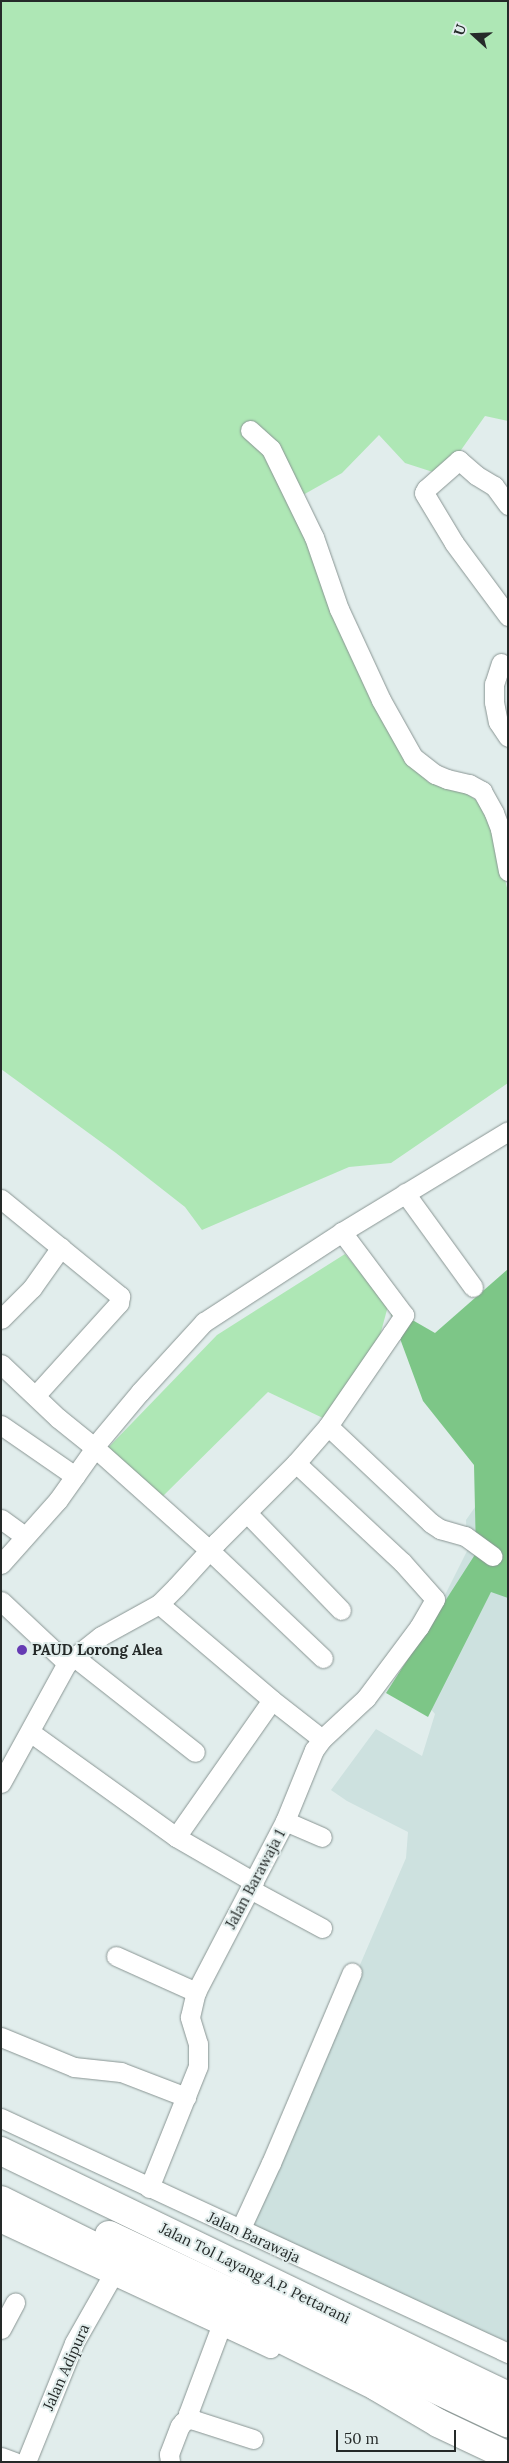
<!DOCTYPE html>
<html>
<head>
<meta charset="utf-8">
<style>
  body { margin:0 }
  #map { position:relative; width:509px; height:2463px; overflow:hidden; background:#e1edec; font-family:Lora,serif }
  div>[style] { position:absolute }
  .built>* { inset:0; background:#cde1df }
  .green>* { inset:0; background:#aee7b5 }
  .forest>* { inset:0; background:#7dc687 }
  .roads { filter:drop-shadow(0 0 1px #899593) drop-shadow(0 0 1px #899593) }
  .street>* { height:19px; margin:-9.5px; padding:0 9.5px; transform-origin:9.5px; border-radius:9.5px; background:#fff }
  .highway>* { height:28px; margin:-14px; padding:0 14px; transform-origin:14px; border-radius:14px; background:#fff }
  .dots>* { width:14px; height:14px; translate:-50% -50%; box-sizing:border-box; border:2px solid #e1edec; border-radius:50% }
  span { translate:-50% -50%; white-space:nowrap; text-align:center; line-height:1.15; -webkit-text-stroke:4px #e1edec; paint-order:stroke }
  .poi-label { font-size:15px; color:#252a29; font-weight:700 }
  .left { translate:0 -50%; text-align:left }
  .street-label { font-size:15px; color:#252a29 }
  .frame { position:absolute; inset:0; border:2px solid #252a29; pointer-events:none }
  .north { position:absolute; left:449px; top:10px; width:50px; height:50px; -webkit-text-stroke:4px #e1edec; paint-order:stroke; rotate:290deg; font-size:14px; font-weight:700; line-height:20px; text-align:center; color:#252a29 }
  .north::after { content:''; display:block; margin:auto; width:18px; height:22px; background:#252a29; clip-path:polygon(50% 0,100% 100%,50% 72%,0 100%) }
  .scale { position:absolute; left:336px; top:2430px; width:120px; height:22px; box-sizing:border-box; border:2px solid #252a29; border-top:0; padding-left:6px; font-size:15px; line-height:18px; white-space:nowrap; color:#252a29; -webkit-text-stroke:4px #e1edec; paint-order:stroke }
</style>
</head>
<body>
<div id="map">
  <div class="built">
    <i style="clip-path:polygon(508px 1460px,508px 2342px,277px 2241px,248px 2225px,406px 1858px,408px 1832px,347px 1801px,331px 1790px,376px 1729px,422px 1756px,435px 1714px,404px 1677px,467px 1551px,466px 1520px)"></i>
  </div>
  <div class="green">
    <i style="clip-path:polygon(1px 1px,508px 1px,508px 421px,485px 416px,454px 460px,436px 473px,405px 463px,379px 435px,342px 473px,294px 500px,393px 736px,428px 782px,462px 790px,480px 803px,491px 822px,508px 892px,508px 1083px,391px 1163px,349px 1167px,202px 1230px,185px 1207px,116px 1153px,1px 1069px)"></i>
    <i style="clip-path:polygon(345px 1254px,388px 1306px,369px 1376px,325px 1419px,268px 1392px,162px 1497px,104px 1452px,217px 1335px)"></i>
  </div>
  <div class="forest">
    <i style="clip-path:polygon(508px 1269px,508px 1598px,491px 1592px,428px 1717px,386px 1693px,476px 1553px,474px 1465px,423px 1401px,388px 1306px,435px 1333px)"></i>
  </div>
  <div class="roads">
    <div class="street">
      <i style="left:250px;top:430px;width:28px;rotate:42deg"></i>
      <i style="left:271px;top:449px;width:98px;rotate:64deg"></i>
      <i style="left:314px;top:537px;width:76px;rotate:70.9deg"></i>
      <i style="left:339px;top:609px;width:100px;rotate:65.2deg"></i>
      <i style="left:381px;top:700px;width:65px;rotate:60.7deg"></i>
      <i style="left:413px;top:757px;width:28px;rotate:38deg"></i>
      <i style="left:435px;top:774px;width:13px;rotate:23deg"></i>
      <i style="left:447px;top:779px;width:23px;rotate:13deg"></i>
      <i style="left:469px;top:784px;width:15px;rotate:28deg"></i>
      <i style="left:482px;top:791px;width:25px;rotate:61deg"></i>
      <i style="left:494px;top:813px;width:17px;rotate:69deg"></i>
      <i style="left:500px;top:829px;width:43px;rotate:79.2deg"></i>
      <i style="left:508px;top:505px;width:24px;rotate:-126deg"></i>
      <i style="left:494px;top:486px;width:21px;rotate:-149deg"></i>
      <i style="left:476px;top:475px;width:23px;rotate:-139deg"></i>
      <i style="left:459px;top:460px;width:44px;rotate:138.7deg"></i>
      <i style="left:426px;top:489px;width:4px;rotate:117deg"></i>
      <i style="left:424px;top:493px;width:58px;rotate:59deg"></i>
      <i style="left:454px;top:543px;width:91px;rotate:53.5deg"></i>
      <i style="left:501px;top:663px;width:22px;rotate:108deg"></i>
      <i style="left:494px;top:684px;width:18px;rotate:90deg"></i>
      <i style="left:494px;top:702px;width:20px;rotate:79deg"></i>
      <i style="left:498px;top:722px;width:18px;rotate:56deg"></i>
      <i style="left:405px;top:1193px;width:116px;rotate:54.1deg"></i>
      <i style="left:1px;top:1199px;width:154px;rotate:39.2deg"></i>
      <i style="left:120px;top:1296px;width:7px;rotate:98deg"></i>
      <i style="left:119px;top:1303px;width:125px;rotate:132.1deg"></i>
      <i style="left:1px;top:1319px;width:44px;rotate:-45deg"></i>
      <i style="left:32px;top:1288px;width:50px;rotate:-54.7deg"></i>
      <i style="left:1px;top:1364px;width:79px;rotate:43.5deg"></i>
      <i style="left:58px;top:1418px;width:46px;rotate:38.9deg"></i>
      <i style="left:94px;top:1447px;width:154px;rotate:41.8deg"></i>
      <i style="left:209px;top:1550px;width:157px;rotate:43.5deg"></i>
      <i style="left:1px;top:1425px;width:90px;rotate:34.6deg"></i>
      <i style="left:328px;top:1426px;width:141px;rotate:43.3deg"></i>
      <i style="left:431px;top:1523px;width:11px;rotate:34deg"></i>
      <i style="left:440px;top:1529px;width:26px;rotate:16deg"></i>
      <i style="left:465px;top:1536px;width:34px;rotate:36deg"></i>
      <i style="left:94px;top:1447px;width:72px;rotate:-50.1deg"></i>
      <i style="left:140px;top:1392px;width:95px;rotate:-47.6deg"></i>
      <i style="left:204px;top:1322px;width:165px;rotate:-33.1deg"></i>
      <i style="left:342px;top:1232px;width:194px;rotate:-31.3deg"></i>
      <i style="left:247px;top:1513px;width:135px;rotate:45.9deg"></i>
      <i style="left:1px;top:1519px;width:29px;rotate:36deg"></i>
      <i style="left:1px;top:1564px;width:86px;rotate:-48.3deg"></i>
      <i style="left:58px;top:1500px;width:64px;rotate:-54.6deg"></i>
      <i style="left:1px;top:1601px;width:91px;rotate:43.2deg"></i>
      <i style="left:159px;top:1604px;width:148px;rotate:40.3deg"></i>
      <i style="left:272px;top:1700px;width:63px;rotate:38deg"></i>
      <i style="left:73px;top:1656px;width:155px;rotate:38.2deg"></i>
      <i style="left:30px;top:1732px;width:180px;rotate:35.7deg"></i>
      <i style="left:176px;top:1837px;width:90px;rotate:30deg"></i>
      <i style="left:1px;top:1783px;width:137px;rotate:-61.2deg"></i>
      <i style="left:67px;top:1663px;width:43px;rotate:-38.5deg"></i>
      <i style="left:101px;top:1636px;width:66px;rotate:-28.9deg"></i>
      <i style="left:159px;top:1604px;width:24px;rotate:-45deg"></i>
      <i style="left:176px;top:1587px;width:61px;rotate:-47.7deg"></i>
      <i style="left:217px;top:1542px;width:112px;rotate:-45deg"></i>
      <i style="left:296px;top:1463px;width:49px;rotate:-49.1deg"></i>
      <i style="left:328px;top:1426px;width:113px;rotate:-55.5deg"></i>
      <i style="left:392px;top:1333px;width:22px;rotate:-56deg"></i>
      <i style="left:404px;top:1315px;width:104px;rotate:-126.8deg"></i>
      <i style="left:285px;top:1821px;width:40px;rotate:23.4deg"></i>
      <i style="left:176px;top:1837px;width:167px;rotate:-55deg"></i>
      <i style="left:250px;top:1889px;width:82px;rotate:28.4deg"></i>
      <i style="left:116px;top:1956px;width:88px;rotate:24.2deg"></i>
      <i style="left:1px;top:2037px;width:79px;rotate:22.3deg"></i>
      <i style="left:74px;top:2067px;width:47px;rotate:6.1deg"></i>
      <i style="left:121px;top:2072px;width:70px;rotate:21deg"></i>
      <i style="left:1px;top:2118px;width:559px;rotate:24.87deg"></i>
      <i style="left:149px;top:2188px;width:131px;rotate:-68.1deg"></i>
      <i style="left:198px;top:2066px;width:22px;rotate:-90deg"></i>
      <i style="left:198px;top:2044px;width:28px;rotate:-107deg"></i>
      <i style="left:190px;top:2017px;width:26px;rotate:-77deg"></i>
      <i style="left:196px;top:1992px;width:193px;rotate:-62.5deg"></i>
      <i style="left:285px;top:1821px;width:77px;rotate:-67.8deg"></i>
      <i style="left:314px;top:1750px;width:14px;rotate:-54deg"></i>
      <i style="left:322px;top:1739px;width:60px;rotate:-43deg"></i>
      <i style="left:366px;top:1698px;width:89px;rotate:-53.3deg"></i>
      <i style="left:419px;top:1627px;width:32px;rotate:-60deg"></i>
      <i style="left:435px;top:1599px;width:50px;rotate:-131.7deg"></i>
      <i style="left:402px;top:1562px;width:145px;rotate:-137deg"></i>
      <i style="left:1px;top:2223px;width:297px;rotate:24.9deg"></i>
      <i style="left:240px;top:2230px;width:74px;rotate:-65.2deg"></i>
      <i style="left:271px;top:2163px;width:207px;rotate:-67deg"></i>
      <i style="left:221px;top:2326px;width:94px;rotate:110.6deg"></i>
      <i style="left:188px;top:2414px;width:8px;rotate:45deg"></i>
      <i style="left:194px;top:2420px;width:62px;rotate:17.9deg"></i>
      <i style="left:1px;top:2329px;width:30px;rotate:-62deg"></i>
      <i style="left:1px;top:2457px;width:15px;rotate:20deg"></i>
      <i style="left:26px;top:2462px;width:128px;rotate:-68deg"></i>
      <i style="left:74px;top:2343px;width:77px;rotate:-60.4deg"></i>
      <i style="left:170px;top:2462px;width:8px;rotate:-97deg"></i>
      <i style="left:169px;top:2454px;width:30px;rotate:-69deg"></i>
      <i style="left:180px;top:2426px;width:5px;rotate:-53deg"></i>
      <i style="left:183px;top:2422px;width:9px;rotate:-27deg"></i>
    </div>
    <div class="highway">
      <i style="left:1px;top:2151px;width:563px;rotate:25.79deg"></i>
      <i style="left:1px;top:2200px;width:420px;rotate:26.4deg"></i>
      <i style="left:377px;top:2387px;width:71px;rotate:30.5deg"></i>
      <i style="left:438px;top:2423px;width:77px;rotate:25.2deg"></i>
      <i style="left:109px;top:2235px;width:441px;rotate:25.3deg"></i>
    </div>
  </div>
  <div class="dots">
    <i style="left:22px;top:1650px;background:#653bb3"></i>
  </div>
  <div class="poi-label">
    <span class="left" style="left:32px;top:1650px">PAUD Lorong Alea</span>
  </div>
  <div class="street-label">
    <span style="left:255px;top:1879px;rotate:-62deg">Jalan Barawaja 1</span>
    <span style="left:254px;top:2237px;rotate:25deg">Jalan Barawaja</span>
    <span style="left:255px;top:2273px;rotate:26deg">Jalan Tol Layang A.P. Pettarani</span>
    <span style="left:66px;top:2367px;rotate:-66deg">Jalan Adipura</span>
  </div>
  <div class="frame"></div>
  <div class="north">U</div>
  <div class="scale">50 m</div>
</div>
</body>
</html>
